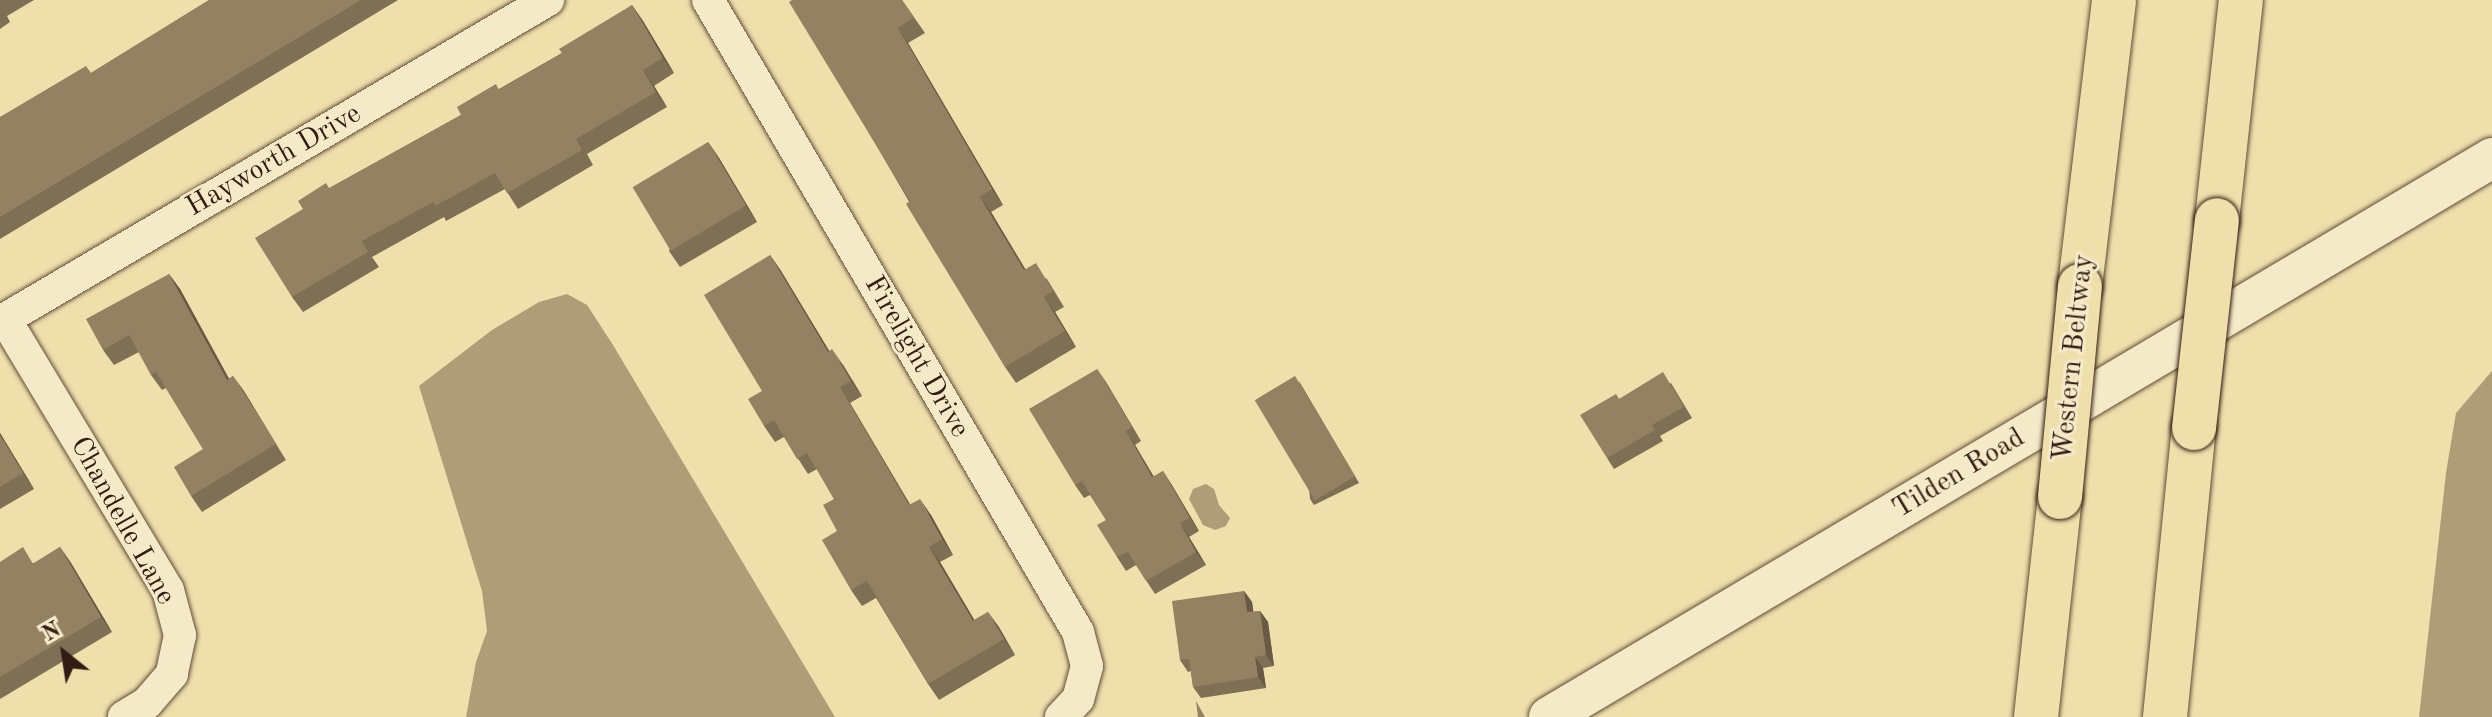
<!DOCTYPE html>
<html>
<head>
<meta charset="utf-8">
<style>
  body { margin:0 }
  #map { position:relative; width:2492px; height:717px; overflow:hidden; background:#efdfab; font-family:"Old Standard TT",serif }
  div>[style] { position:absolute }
  .water>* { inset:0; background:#af9d77 }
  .roads { filter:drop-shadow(0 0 2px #614d39) drop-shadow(0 0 2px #614d39) }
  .minor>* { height:32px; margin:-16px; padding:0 16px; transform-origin:16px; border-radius:16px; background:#f5eac8 }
  .tertiary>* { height:40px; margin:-20px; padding:0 20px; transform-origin:20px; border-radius:20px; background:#f5eac8 }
  .motorway>* { height:44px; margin:-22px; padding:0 22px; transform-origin:22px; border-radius:22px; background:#efdfab }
  .bridges { filter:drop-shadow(0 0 2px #321c13) drop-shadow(0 0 2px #321c13) }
  .motorway-bridge>* { height:44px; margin:-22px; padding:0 22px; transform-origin:22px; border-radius:22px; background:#efdfab }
  .wall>* { inset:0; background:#7f6f54 }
  .shaded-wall>* { inset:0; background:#685a45 }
  .building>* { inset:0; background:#948162; transform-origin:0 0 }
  span { translate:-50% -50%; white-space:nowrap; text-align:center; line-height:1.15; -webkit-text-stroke:6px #f5eac8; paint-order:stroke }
  .street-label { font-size:28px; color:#321c13 }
  .north { position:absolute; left:24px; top:613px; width:80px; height:80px; -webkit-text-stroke:6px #f5eac8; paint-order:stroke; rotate:330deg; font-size:22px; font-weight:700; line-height:32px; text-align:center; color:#321c13 }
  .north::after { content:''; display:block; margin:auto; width:28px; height:36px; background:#321c13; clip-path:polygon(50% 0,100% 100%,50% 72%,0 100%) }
</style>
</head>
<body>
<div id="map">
  <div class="water">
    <i style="clip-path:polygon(567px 294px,587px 305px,613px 345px,835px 717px,466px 717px,476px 662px,487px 631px,482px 591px,419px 386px,492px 330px,539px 302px)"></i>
    <i style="clip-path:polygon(2492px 371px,2492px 717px,2419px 717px,2446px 473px,2456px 413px)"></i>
    <i style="clip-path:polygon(1206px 484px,1214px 489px,1219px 505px,1230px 518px,1226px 526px,1215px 530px,1203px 525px,1189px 499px,1193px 489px)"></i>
  </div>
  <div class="roads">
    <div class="minor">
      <i style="left:708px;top:0;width:732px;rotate:59.65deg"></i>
      <i style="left:1078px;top:632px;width:35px;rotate:75deg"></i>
      <i style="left:1087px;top:666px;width:34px;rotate:105deg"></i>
      <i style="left:1078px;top:699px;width:25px;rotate:133deg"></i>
      <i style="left:5px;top:319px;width:316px;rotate:59deg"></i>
      <i style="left:168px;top:590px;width:47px;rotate:75.1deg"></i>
      <i style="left:180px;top:635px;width:40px;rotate:102deg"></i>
      <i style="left:172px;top:674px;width:38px;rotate:131deg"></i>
      <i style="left:147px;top:703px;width:27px;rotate:149deg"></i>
      <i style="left:0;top:322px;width:636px;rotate:-30.44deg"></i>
    </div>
    <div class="tertiary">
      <i style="left:1549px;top:717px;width:1096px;rotate:-30.66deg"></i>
    </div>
    <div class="motorway">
      <i style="left:2217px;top:220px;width:221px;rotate:-83.8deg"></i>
      <i style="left:2080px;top:286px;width:288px;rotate:-83.2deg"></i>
      <i style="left:2036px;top:717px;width:221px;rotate:-83.8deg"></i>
      <i style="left:2165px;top:717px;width:290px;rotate:-84.3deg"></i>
    </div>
  </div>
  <div class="bridges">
    <div class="motorway-bridge">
      <i style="left:2194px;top:428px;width:209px;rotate:-83.7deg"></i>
      <i style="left:2060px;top:497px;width:212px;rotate:-84.6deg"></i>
    </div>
  </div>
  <div class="wall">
    <i style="clip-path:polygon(0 0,34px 0,7px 16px,10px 22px,0 29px)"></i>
    <i style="clip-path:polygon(209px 0,398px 0,0 239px,0 117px,91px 73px)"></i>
    <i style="clip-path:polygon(792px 0,902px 0,925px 33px,908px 43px,1003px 205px,991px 212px,1026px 270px,1047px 279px,1064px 307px,1055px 312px,1076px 347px,1016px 383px,1005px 367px)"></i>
    <i style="clip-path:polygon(632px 5px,643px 21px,674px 73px,654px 86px,667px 107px,587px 154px,593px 165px,518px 209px,505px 189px,446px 221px,444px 217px,372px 257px,379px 267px,303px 312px,292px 297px,303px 209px,330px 188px,461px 115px,499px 89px,562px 53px)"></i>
    <i style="clip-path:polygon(708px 142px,719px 158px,757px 222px,680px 267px,669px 251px)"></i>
    <i style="clip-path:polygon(770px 255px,781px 271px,829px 351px,843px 365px,862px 396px,850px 403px,910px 504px,931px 515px,953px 555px,940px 562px,974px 620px,988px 612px,1015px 655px,939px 700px,928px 684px,876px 598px,862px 606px,851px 590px,837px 531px,834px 499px,817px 469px,808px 474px,784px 437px,775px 442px,764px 426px,762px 391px)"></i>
    <i style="clip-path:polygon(169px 274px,180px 289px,229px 379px,233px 376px,286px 460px,202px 512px,191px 496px,203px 449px,166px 388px,162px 390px,151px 375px,139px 352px,114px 365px,103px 350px)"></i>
    <i style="clip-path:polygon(1097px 369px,1141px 441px,1135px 445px,1154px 477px,1163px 471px,1199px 531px,1189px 537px,1206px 565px,1155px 594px,1136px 565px,1126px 571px,1117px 557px,1106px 520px,1090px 495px,1084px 498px,1075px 485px)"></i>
    <i style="clip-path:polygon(1299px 381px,1359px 483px,1314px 505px,1310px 499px)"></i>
    <i style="clip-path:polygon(1671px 383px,1692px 418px,1660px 436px,1663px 441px,1614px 469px,1607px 458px,1619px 399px)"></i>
    <i style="clip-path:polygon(0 433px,34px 489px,0 509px)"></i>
    <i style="clip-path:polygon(60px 547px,71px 563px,112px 632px,0 699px,0 562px,34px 563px)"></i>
    <i style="clip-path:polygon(1244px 591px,1252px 602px,1253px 612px,1260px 611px,1268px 622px,1274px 666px,1263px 668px,1266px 688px,1201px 698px,1193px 687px,1191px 671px,1188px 672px,1180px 660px)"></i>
  </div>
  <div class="shaded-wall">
    <i style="clip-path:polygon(632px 5px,643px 21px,674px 73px,663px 58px)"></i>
    <i style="clip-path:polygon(898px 28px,908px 43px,1003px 205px,992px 189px)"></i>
    <i style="clip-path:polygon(643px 70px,654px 86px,667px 107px,656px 92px)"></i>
    <i style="clip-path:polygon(708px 142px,719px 158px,757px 222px,746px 206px)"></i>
    <i style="clip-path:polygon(980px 197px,991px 212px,1035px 286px,1024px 270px)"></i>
    <i style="clip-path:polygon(770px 255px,781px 271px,839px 367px,828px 352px)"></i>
    <i style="clip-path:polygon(169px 274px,180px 289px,238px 395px,227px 380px)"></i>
    <i style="clip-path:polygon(1044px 297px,1055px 312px,1076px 347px,1065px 331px)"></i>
    <i style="clip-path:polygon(832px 349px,843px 365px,862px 396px,851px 381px)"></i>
    <i style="clip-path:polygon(1097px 369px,1106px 382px,1141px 441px,1132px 427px)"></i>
    <i style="clip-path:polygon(233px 376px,244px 391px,286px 460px,276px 444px)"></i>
    <i style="clip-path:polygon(840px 387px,850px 403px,919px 521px,909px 505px)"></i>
    <i style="clip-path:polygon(1126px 431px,1135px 445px,1162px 491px,1152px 477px)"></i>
    <i style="clip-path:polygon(0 433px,34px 489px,23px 473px,0 435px)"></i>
    <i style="clip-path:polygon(1163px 471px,1172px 485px,1199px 531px,1190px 518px)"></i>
    <i style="clip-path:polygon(920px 499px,931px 515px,953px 555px,942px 539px)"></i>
    <i style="clip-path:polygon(1180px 523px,1189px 537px,1206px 565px,1196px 552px)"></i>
    <i style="clip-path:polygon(60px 547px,71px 563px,112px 632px,101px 617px)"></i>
    <i style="clip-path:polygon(929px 547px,940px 562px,984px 636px,973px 621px)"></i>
    <i style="clip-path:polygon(1244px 591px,1252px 602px,1255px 623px,1247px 612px)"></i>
    <i style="clip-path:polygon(1260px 611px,1268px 622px,1274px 666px,1266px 655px)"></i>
    <i style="clip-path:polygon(988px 612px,999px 627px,1015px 655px,1004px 639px)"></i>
    <i style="clip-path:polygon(1255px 657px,1263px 668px,1266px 688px,1258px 677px)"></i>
  </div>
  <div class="building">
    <i style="clip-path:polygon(209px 0,361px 0,0 217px,0 117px,86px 66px,91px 73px)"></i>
    <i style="clip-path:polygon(792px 0,902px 0,914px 17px,898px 28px,992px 189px,980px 197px,1024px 270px,1036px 263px,1053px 291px,1044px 297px,1065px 331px,1005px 367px,906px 204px,910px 201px,789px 2px)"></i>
    <i style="clip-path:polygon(632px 5px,663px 58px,643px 70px,656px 92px,576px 139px,582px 150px,507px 193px,495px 173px,435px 206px,433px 202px,362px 241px,368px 252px,292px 297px,255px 238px,303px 209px,298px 201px,326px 183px,329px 188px,461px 115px,457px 107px,496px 84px,499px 90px,562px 53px,559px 49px)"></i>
    <i style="left:708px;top:142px;width:74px;height:88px;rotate:59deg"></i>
    <i style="clip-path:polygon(770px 255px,828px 352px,832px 349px,851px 381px,840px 387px,909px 505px,920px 499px,942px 539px,929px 547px,973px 621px,988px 612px,1004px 639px,928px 684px,867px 581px,851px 590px,822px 540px,837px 531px,823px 505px,834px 499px,807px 453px,797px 459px,774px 420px,764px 426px,748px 399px,762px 391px,704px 295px)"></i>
    <i style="clip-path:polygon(169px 274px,227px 380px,233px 376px,276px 444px,191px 496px,174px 467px,203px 449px,156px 372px,151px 375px,129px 335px,103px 350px,86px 319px)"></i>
    <i style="clip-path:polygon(1097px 369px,1132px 427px,1126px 431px,1152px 477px,1163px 471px,1190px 518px,1180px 523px,1196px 552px,1146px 581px,1128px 552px,1117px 557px,1097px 525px,1106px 520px,1082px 481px,1075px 485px,1029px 409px)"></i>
    <i style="clip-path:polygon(1663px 372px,1684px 407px,1652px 425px,1655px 430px,1607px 458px,1580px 415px,1616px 394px,1619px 399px)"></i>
    <i style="left:1295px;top:376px;width:117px;height:47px;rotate:59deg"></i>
    <i style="clip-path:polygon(0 435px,23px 473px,0 487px)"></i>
    <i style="clip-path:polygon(23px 547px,33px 564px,60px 547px,101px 617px,0 677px,0 562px)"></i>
    <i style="clip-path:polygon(1244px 591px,1247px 612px,1260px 611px,1266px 655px,1255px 657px,1258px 677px,1193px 687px,1189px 659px,1180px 660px,1172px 601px)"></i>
    <i style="clip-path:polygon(1196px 701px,1205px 717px,1198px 717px)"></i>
  </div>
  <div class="street-label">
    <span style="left:274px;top:161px;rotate:-30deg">Hayworth Drive</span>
    <span style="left:916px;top:357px;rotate:60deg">Firelight Drive</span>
    <span style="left:2074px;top:358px;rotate:-84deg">Western Beltway</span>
    <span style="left:1959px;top:474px;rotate:-31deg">Tilden Road</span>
    <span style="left:122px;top:521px;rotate:61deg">Chandelle Lane</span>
  </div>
  <div class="north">N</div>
</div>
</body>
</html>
